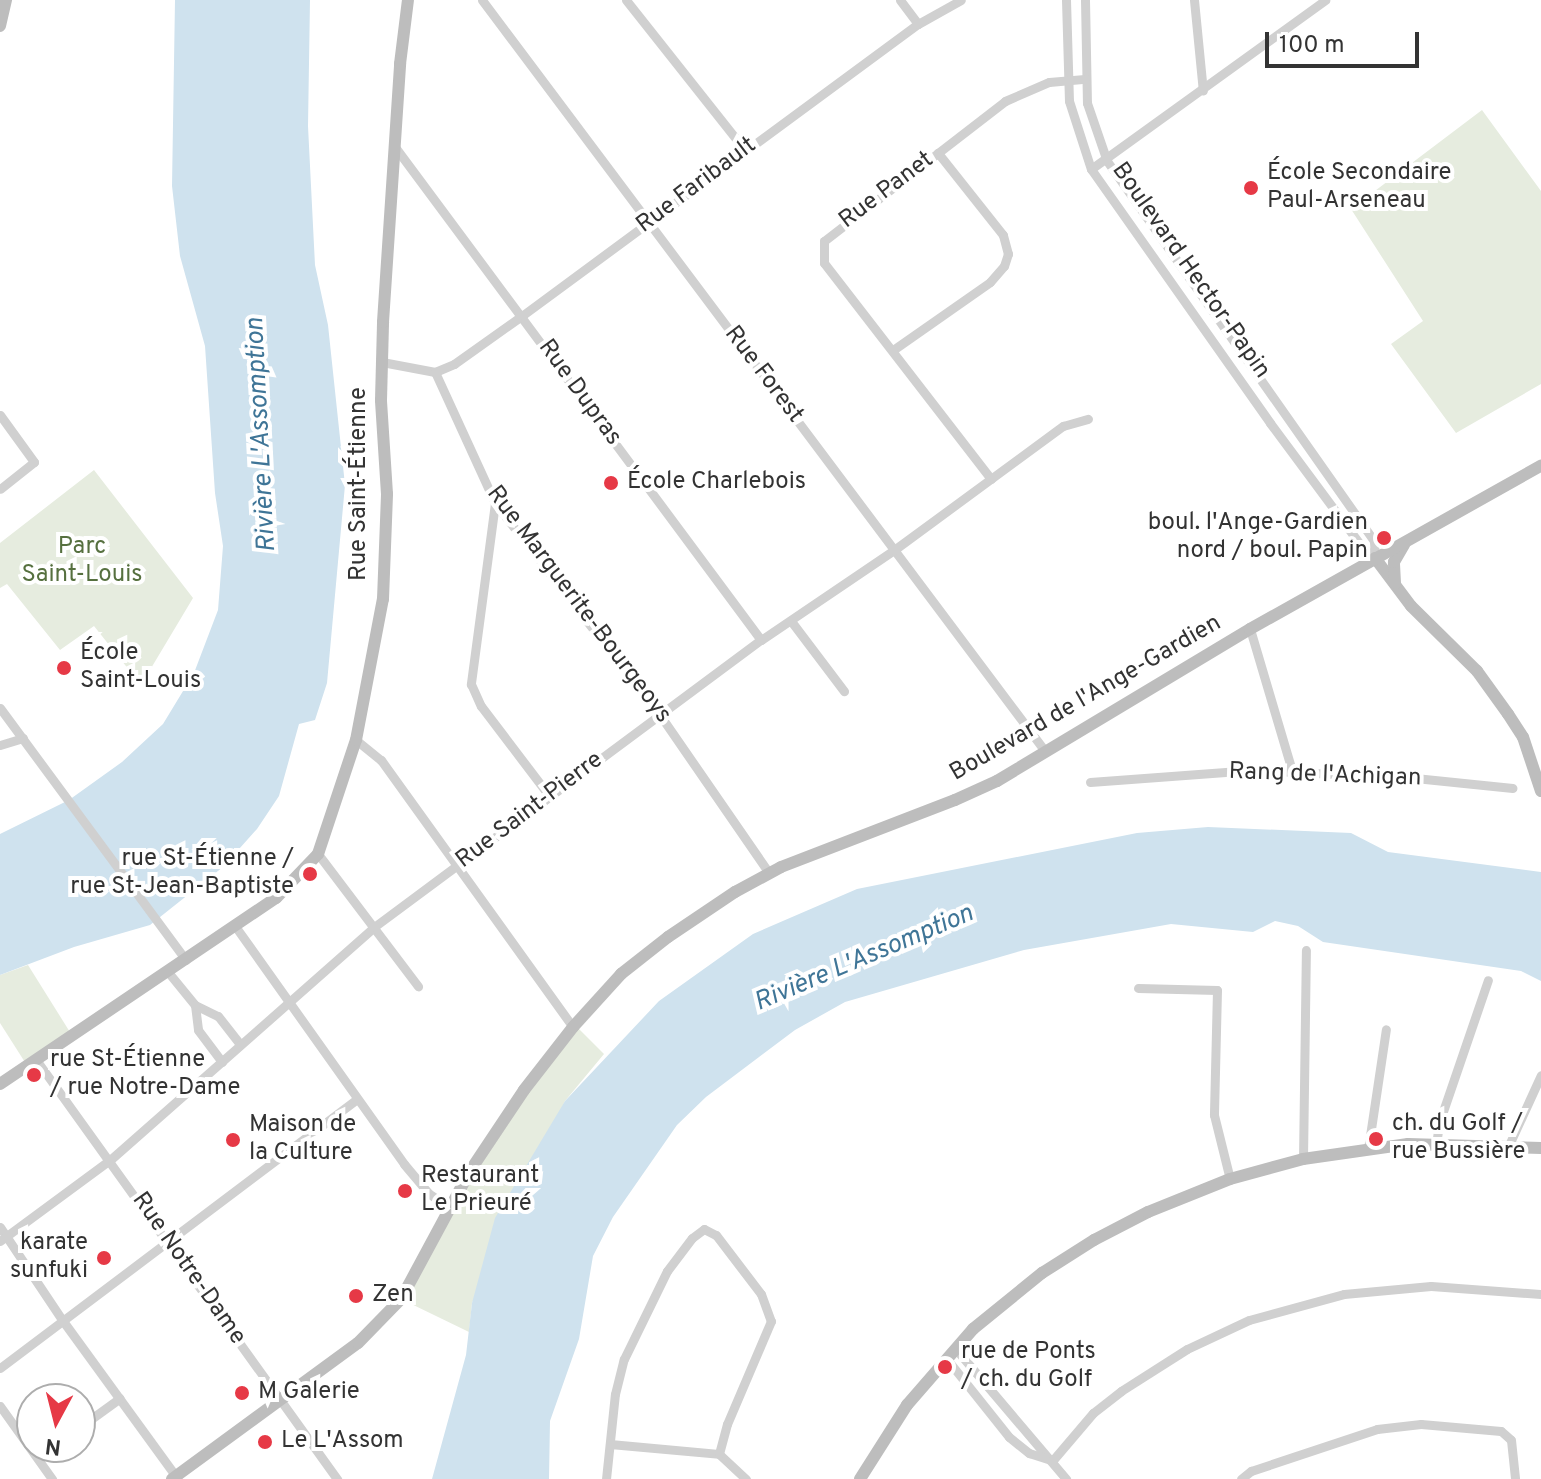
<!DOCTYPE html>
<html>
<head>
<meta charset="utf-8">
<style>
  body { margin:0 }
  #map { position:relative; width:1541px; height:1479px; overflow:hidden; background:#fff; font-family:Overpass,sans-serif }
  div>[style] { position:absolute }
  .green>* { inset:0; background:#e6ecdf }
  .water>* { inset:0; background:#cfe2ee }
  .street>* { height:9px; margin:-4.5px; padding:0 4.5px; transform-origin:4.5px; border-radius:4.5px; background:#d0d0d0 }
  .secondary>* { height:12px; margin:-6px; padding:0 6px; transform-origin:6px; border-radius:6px; background:#bdbdbd }
  .dots>* { width:22px; height:22px; translate:-50% -50%; box-sizing:border-box; border:4px solid #fff; border-radius:50% }
  span { translate:-50% -50%; white-space:nowrap; text-align:center; line-height:1.15; -webkit-text-stroke:8px #fff; paint-order:stroke }
  .poi-label { font-size:24px; color:#333 }
  .left { translate:0 -50%; text-align:left }
  .right { translate:-100% -50%; text-align:right }
  .street-label { font-size:24px; color:#333 }
  .park-label { font-size:24px; color:#56703f }
  .water-label { font-size:26px; color:#3f7597; font-style:italic }
  .north { position:absolute; left:16px; top:1383px; width:80px; height:80px; box-sizing:border-box; background:#fff; border:2px solid #adadad; border-radius:50%; rotate:187deg; font-size:22px; font-weight:700; line-height:32px; text-align:center; color:#333 }
  .north::after { content:''; display:block; margin:auto; width:28px; height:36px; background:#e63946; clip-path:polygon(50% 0,100% 100%,50% 72%,0 100%) }
  .scale { position:absolute; left:1265px; top:32px; width:154px; height:36px; box-sizing:border-box; border:4px solid #333; border-top:0; padding-left:10px; font-size:24px; line-height:28px; white-space:nowrap; color:#333; -webkit-text-stroke:6px #fff; paint-order:stroke }
</style>
</head>
<body>
<div id="map">
  <div class="green">
    <i style="clip-path:polygon(1482px 110px,1541px 191px,1541px 384px,1456px 433px,1391px 344px,1423px 321px,1351px 209px)"></i>
    <i style="clip-path:polygon(94px 470px,193px 598px,141px 685px,94px 626px,60px 650px,7px 584px,0 588px,0 543px)"></i>
    <i style="clip-path:polygon(28px 965px,73px 1037px,28px 1067px,0 1023px,0 975px)"></i>
    <i style="clip-path:polygon(575px 1025px,604px 1054px,565px 1101px,472px 1303px,469px 1332px,401px 1299px,449px 1207px)"></i>
  </div>
  <div class="water">
    <i style="clip-path:polygon(175px 0,310px 0,308px 126px,315px 265px,328px 325px,345px 485px,327px 683px,315px 720px,299px 724px,279px 796px,257px 829px,223px 867px,150px 925px,74px 947px,0 975px,0 834px,69px 800px,122px 762px,163px 724px,194px 673px,218px 610px,223px 546px,215px 493px,205px 346px,180px 256px,172px 186px)"></i>
    <i style="clip-path:polygon(1208px 827px,1351px 833px,1388px 852px,1541px 872px,1541px 981px,1521px 971px,1323px 942px,1298px 926px,1275px 921px,1253px 932px,1171px 924px,1024px 950px,845px 1002px,795px 1030px,706px 1097px,677px 1125px,613px 1217px,593px 1256px,579px 1339px,550px 1421px,549px 1479px,432px 1479px,466px 1355px,472px 1303px,495px 1218px,565px 1101px,659px 1001px,753px 934px,857px 889px,1137px 833px)"></i>
  </div>
  <div class="street">
    <i style="left:482px;top:0;width:937px;rotate:53.15deg"></i>
    <i style="left:626px;top:0;width:191px;rotate:51.6deg"></i>
    <i style="left:900px;top:0;width:30px;rotate:53deg"></i>
    <i style="left:1066px;top:0;width:101px;rotate:88.3deg"></i>
    <i style="left:1069px;top:101px;width:71px;rotate:72.1deg"></i>
    <i style="left:1091px;top:169px;width:311px;rotate:54.8deg"></i>
    <i style="left:1270px;top:423px;width:156px;rotate:53.4deg"></i>
    <i style="left:1363px;top:548px;width:16px;rotate:40deg"></i>
    <i style="left:1085px;top:0;width:103px;rotate:88.9deg"></i>
    <i style="left:1087px;top:103px;width:61px;rotate:71deg"></i>
    <i style="left:1107px;top:161px;width:464px;rotate:54.9deg"></i>
    <i style="left:1374px;top:541px;width:17px;rotate:87deg"></i>
    <i style="left:1194px;top:0;width:91px;rotate:84.4deg"></i>
    <i style="left:395px;top:147px;width:614px;rotate:53.41deg"></i>
    <i style="left:1091px;top:169px;width:289px;rotate:-35.8deg"></i>
    <i style="left:893px;top:350px;width:118px;rotate:-35deg"></i>
    <i style="left:990px;top:282px;width:21px;rotate:-49deg"></i>
    <i style="left:1004px;top:266px;width:13px;rotate:-72deg"></i>
    <i style="left:1008px;top:254px;width:20px;rotate:-105deg"></i>
    <i style="left:1003px;top:235px;width:105px;rotate:-128.4deg"></i>
    <i style="left:382px;top:362px;width:54px;rotate:10.7deg"></i>
    <i style="left:435px;top:372px;width:21px;rotate:-23deg"></i>
    <i style="left:454px;top:364px;width:85px;rotate:-35.4deg"></i>
    <i style="left:523px;top:315px;width:491px;rotate:-36.4deg"></i>
    <i style="left:918px;top:24px;width:49px;rotate:-29.2deg"></i>
    <i style="left:435px;top:372px;width:144px;rotate:65.4deg"></i>
    <i style="left:495px;top:503px;width:269px;rotate:52.1deg"></i>
    <i style="left:660px;top:715px;width:192px;rotate:55.4deg"></i>
    <i style="left:0;top:415px;width:58px;rotate:54.1deg"></i>
    <i style="left:34px;top:462px;width:43px;rotate:141.5deg"></i>
    <i style="left:991px;top:479px;width:273px;rotate:-127.7deg"></i>
    <i style="left:824px;top:263px;width:22px;rotate:-90deg"></i>
    <i style="left:824px;top:241px;width:229px;rotate:-37.7deg"></i>
    <i style="left:1005px;top:101px;width:48px;rotate:-23.4deg"></i>
    <i style="left:1049px;top:82px;width:36px;rotate:-5deg"></i>
    <i style="left:495px;top:503px;width:183px;rotate:97.6deg"></i>
    <i style="left:471px;top:684px;width:24px;rotate:66deg"></i>
    <i style="left:481px;top:706px;width:114px;rotate:52.8deg"></i>
    <i style="left:791px;top:621px;width:88px;rotate:52.9deg"></i>
    <i style="left:1250px;top:629px;width:148px;rotate:73.5deg"></i>
    <i style="left:0;top:708px;width:313px;rotate:53.6deg"></i>
    <i style="left:356px;top:740px;width:32px;rotate:39deg"></i>
    <i style="left:381px;top:760px;width:329px;rotate:54.3deg"></i>
    <i style="left:0;top:745px;width:24px;rotate:-17deg"></i>
    <i style="left:1090px;top:782px;width:163px;rotate:-4.2deg"></i>
    <i style="left:1253px;top:770px;width:162px;rotate:2.8deg"></i>
    <i style="left:1415px;top:778px;width:98px;rotate:5.9deg"></i>
    <i style="left:318px;top:854px;width:166px;rotate:52.9deg"></i>
    <i style="left:235px;top:926px;width:292px;rotate:54.6deg"></i>
    <i style="left:404px;top:1164px;width:38px;rotate:50deg"></i>
    <i style="left:428px;top:1193px;width:25px;rotate:34deg"></i>
    <i style="left:168px;top:972px;width:43px;rotate:50.7deg"></i>
    <i style="left:195px;top:1005px;width:25px;rotate:26deg"></i>
    <i style="left:218px;top:1016px;width:36px;rotate:52deg"></i>
    <i style="left:1138px;top:988px;width:79px;rotate:1.5deg"></i>
    <i style="left:1217px;top:990px;width:125px;rotate:91.4deg"></i>
    <i style="left:1214px;top:1115px;width:66px;rotate:76deg"></i>
    <i style="left:195px;top:1005px;width:25px;rotate:83deg"></i>
    <i style="left:198px;top:1030px;width:40px;rotate:53deg"></i>
    <i style="left:37px;top:1061px;width:515px;rotate:54.33deg"></i>
    <i style="left:1436px;top:1145px;width:22px;rotate:-82deg"></i>
    <i style="left:1439px;top:1123px;width:151px;rotate:-71.1deg"></i>
    <i style="left:1508px;top:1147px;width:79px;rotate:-65.4deg"></i>
    <i style="left:1368px;top:1149px;width:121px;rotate:-81.5deg"></i>
    <i style="left:1303px;top:1159px;width:209px;rotate:-89.2deg"></i>
    <i style="left:0;top:1227px;width:113px;rotate:56.2deg"></i>
    <i style="left:63px;top:1321px;width:195px;rotate:54deg"></i>
    <i style="left:0;top:1241px;width:137px;rotate:-36.4deg"></i>
    <i style="left:110px;top:1160px;width:352px;rotate:-41.4deg"></i>
    <i style="left:374px;top:927px;width:482px;rotate:-36.6deg"></i>
    <i style="left:761px;top:640px;width:161px;rotate:-34.1deg"></i>
    <i style="left:894px;top:550px;width:210px;rotate:-36.3deg"></i>
    <i style="left:1063px;top:426px;width:26px;rotate:-16deg"></i>
    <i style="left:955px;top:1348px;width:172px;rotate:49.7deg"></i>
    <i style="left:946px;top:1358px;width:101px;rotate:51.4deg"></i>
    <i style="left:1009px;top:1437px;width:26px;rotate:39deg"></i>
    <i style="left:1029px;top:1453px;width:22px;rotate:18deg"></i>
    <i style="left:0;top:1368px;width:446px;rotate:-37deg"></i>
    <i style="left:0;top:1406px;width:90px;rotate:54.5deg"></i>
    <i style="left:80px;top:1427px;width:49px;rotate:-35.9deg"></i>
    <i style="left:610px;top:1444px;width:109px;rotate:5.2deg"></i>
    <i style="left:719px;top:1454px;width:37px;rotate:43deg"></i>
    <i style="left:39px;top:1458px;width:18px;rotate:-38deg"></i>
    <i style="left:1053px;top:1460px;width:62px;rotate:-49.6deg"></i>
    <i style="left:1093px;top:1413px;width:36px;rotate:-38deg"></i>
    <i style="left:1121px;top:1391px;width:78px;rotate:-32.5deg"></i>
    <i style="left:1187px;top:1349px;width:68px;rotate:-25.1deg"></i>
    <i style="left:1249px;top:1320px;width:98px;rotate:-15.3deg"></i>
    <i style="left:1344px;top:1294px;width:87px;rotate:-5.3deg"></i>
    <i style="left:1431px;top:1286px;width:110px;rotate:4.2deg"></i>
    <i style="left:606px;top:1479px;width:85px;rotate:-84deg"></i>
    <i style="left:615px;top:1394px;width:36px;rotate:-76deg"></i>
    <i style="left:624px;top:1359px;width:98px;rotate:-64deg"></i>
    <i style="left:667px;top:1271px;width:41px;rotate:-52.9deg"></i>
    <i style="left:692px;top:1238px;width:15px;rotate:-37deg"></i>
    <i style="left:704px;top:1229px;width:13px;rotate:27deg"></i>
    <i style="left:716px;top:1235px;width:74px;rotate:52.7deg"></i>
    <i style="left:761px;top:1294px;width:29px;rotate:70deg"></i>
    <i style="left:771px;top:1321px;width:112px;rotate:113.1deg"></i>
    <i style="left:727px;top:1424px;width:31px;rotate:105deg"></i>
    <i style="left:1241px;top:1479px;width:13px;rotate:-39deg"></i>
    <i style="left:1251px;top:1471px;width:133px;rotate:-18.4deg"></i>
    <i style="left:1377px;top:1429px;width:44px;rotate:-6.5deg"></i>
    <i style="left:1421px;top:1424px;width:80px;rotate:5deg"></i>
    <i style="left:1501px;top:1431px;width:13px;rotate:42deg"></i>
    <i style="left:1511px;top:1440px;width:39px;rotate:84deg"></i>
  </div>
  <div class="secondary">
    <i style="left:0;top:26px;width:27px;rotate:-77deg"></i>
    <i style="left:1375px;top:558px;width:60px;rotate:53.1deg"></i>
    <i style="left:1411px;top:606px;width:93px;rotate:44.6deg"></i>
    <i style="left:1477px;top:671px;width:53px;rotate:54.2deg"></i>
    <i style="left:1508px;top:714px;width:27px;rotate:57deg"></i>
    <i style="left:1523px;top:737px;width:57px;rotate:71.6deg"></i>
    <i style="left:1395px;top:583px;width:21px;rotate:-93deg"></i>
    <i style="left:1394px;top:562px;width:20px;rotate:-60deg"></i>
    <i style="left:0;top:1084px;width:333px;rotate:-34deg"></i>
    <i style="left:276px;top:898px;width:61px;rotate:-46.3deg"></i>
    <i style="left:318px;top:854px;width:120px;rotate:-71.6deg"></i>
    <i style="left:356px;top:740px;width:144px;rotate:-79.2deg"></i>
    <i style="left:383px;top:599px;width:105px;rotate:-87.8deg"></i>
    <i style="left:387px;top:494px;width:94px;rotate:-93.7deg"></i>
    <i style="left:381px;top:400px;width:78px;rotate:-88.5deg"></i>
    <i style="left:383px;top:322px;width:259px;rotate:-86.2deg"></i>
    <i style="left:400px;top:64px;width:64px;rotate:-82.9deg"></i>
    <i style="left:172px;top:1479px;width:230px;rotate:-36.2deg"></i>
    <i style="left:358px;top:1343px;width:62px;rotate:-45.7deg"></i>
    <i style="left:401px;top:1299px;width:145px;rotate:-61.7deg"></i>
    <i style="left:470px;top:1171px;width:97px;rotate:-56.3deg"></i>
    <i style="left:524px;top:1090px;width:80px;rotate:-52.1deg"></i>
    <i style="left:573px;top:1027px;width:72px;rotate:-47.8deg"></i>
    <i style="left:621px;top:974px;width:60px;rotate:-38.2deg"></i>
    <i style="left:668px;top:937px;width:81px;rotate:-33.9deg"></i>
    <i style="left:735px;top:892px;width:52px;rotate:-28.5deg"></i>
    <i style="left:781px;top:867px;width:186px;rotate:-21.1deg"></i>
    <i style="left:955px;top:800px;width:46px;rotate:-24.3deg"></i>
    <i style="left:997px;top:781px;width:295px;rotate:-31deg"></i>
    <i style="left:1250px;top:629px;width:334px;rotate:-29.3deg"></i>
    <i style="left:860px;top:1479px;width:88px;rotate:-57.6deg"></i>
    <i style="left:907px;top:1405px;width:101px;rotate:-49deg"></i>
    <i style="left:973px;top:1329px;width:89px;rotate:-39.1deg"></i>
    <i style="left:1042px;top:1273px;width:62px;rotate:-32.4deg"></i>
    <i style="left:1094px;top:1240px;width:61px;rotate:-27.4deg"></i>
    <i style="left:1148px;top:1212px;width:88px;rotate:-21.9deg"></i>
    <i style="left:1230px;top:1179px;width:76px;rotate:-15.3deg"></i>
    <i style="left:1303px;top:1159px;width:106px;rotate:-8.1deg"></i>
    <i style="left:1408px;top:1144px;width:133px;rotate:1.7deg"></i>
  </div>
  <div class="dots">
    <i style="left:1251px;top:188px;background:#e63946"></i>
    <i style="left:611px;top:483px;background:#e63946"></i>
    <i style="left:1384px;top:538px;background:#e63946"></i>
    <i style="left:64px;top:668px;background:#e63946"></i>
    <i style="left:310px;top:874px;background:#e63946"></i>
    <i style="left:34px;top:1075px;background:#e63946"></i>
    <i style="left:1376px;top:1139px;background:#e63946"></i>
    <i style="left:233px;top:1140px;background:#e63946"></i>
    <i style="left:405px;top:1191px;background:#e63946"></i>
    <i style="left:104px;top:1258px;background:#e63946"></i>
    <i style="left:356px;top:1296px;background:#e63946"></i>
    <i style="left:945px;top:1367px;background:#e63946"></i>
    <i style="left:242px;top:1393px;background:#e63946"></i>
    <i style="left:265px;top:1442px;background:#e63946"></i>
  </div>
  <div class="poi-label">
    <span class="left" style="left:1267px;top:188px">École Secondaire<br>Paul-Arseneau</span>
    <span class="left" style="left:627px;top:483px">École Charlebois</span>
    <span class="right" style="left:1368px;top:538px">boul. l'Ange-Gardien<br>nord / boul. Papin</span>
    <span class="left" style="left:80px;top:668px">École<br>Saint-Louis</span>
    <span class="right" style="left:294px;top:874px">rue St-Étienne /<br>rue St-Jean-Baptiste</span>
    <span class="left" style="left:50px;top:1075px">rue St-Étienne<br>/ rue Notre-Dame</span>
    <span class="left" style="left:1392px;top:1139px">ch. du Golf /<br>rue Bussière</span>
    <span class="left" style="left:249px;top:1140px">Maison de<br>la Culture</span>
    <span class="left" style="left:421px;top:1191px">Restaurant<br>Le Prieuré</span>
    <span class="right" style="left:88px;top:1258px">karate<br>sunfuki</span>
    <span class="left" style="left:372px;top:1296px">Zen</span>
    <span class="left" style="left:961px;top:1367px">rue de Ponts<br>/ ch. du Golf</span>
    <span class="left" style="left:258px;top:1393px">M Galerie</span>
    <span class="left" style="left:281px;top:1442px">Le L'Assom</span>
  </div>
  <div class="street-label">
    <span style="left:697px;top:186px;rotate:-37deg">Rue Faribault</span>
    <span style="left:887px;top:191px;rotate:-37deg">Rue Panet</span>
    <span style="left:1190px;top:271px;rotate:55deg">Boulevard Hector-Papin</span>
    <span style="left:763px;top:375px;rotate:53deg">Rue Forest</span>
    <span style="left:579px;top:393px;rotate:54deg">Rue Dupras</span>
    <span style="left:360px;top:484px;rotate:-90deg">Rue Saint-Étienne</span>
    <span style="left:578px;top:605px;rotate:53deg">Rue Marguerite-Bourgeoys</span>
    <span style="left:1086px;top:699px;rotate:-30deg">Boulevard de l'Ange-Gardien</span>
    <span style="left:1325px;top:776px;rotate:2deg">Rang de l'Achigan</span>
    <span style="left:530px;top:811px;rotate:-37deg">Rue Saint-Pierre</span>
    <span style="left:188px;top:1269px;rotate:55deg">Rue Notre-Dame</span>
  </div>
  <div class="park-label">
    <span style="left:82px;top:562px">Parc<br>Saint-Louis</span>
  </div>
  <div class="water-label">
    <span style="left:262px;top:435px;rotate:-93deg">Rivière L'Assomption</span>
    <span style="left:864px;top:959px;rotate:-23deg">Rivière L'Assomption</span>
  </div>
  <div class="north">N</div>
  <div class="scale">100 m</div>
</div>
</body>
</html>
